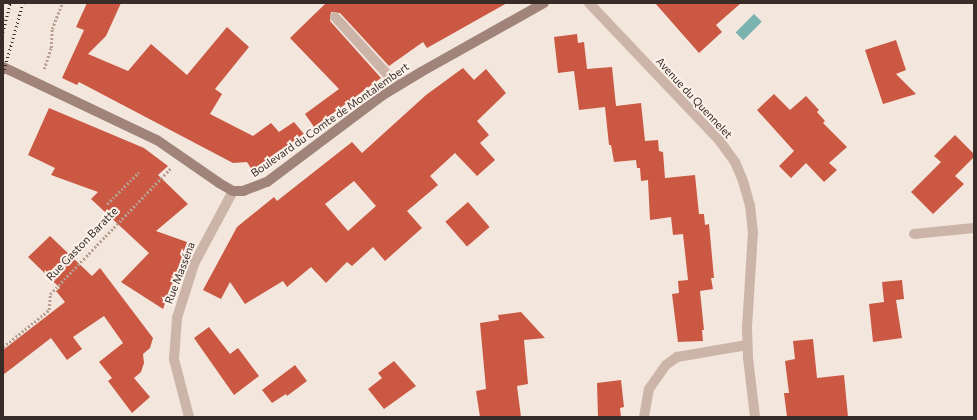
<!DOCTYPE html>
<html>
<head>
<meta charset="utf-8">
<style>
  body { margin:0 }
  #map { position:relative; width:977px; height:420px; overflow:hidden; background:#f3e7dd; font-family:Commissioner,sans-serif }
  div>[style] { position:absolute }
  .water>* { inset:0; background:#7ab2af; transform-origin:0 0 }
  .building>* { inset:0; background:#cb5843; transform-origin:0 0 }
  .path>* { height:2.5px; margin-top:-1.25px; transform-origin:0; background:repeating-linear-gradient(90deg,#b89f92 0 2px,transparent 0 4px) }
  .lane>* { height:10px; margin:-5px; padding:0 5px; transform-origin:5px; border-radius:5px; background:#ccb5a8 }
  .street>* { height:10px; margin:-5px; padding:0 5px; transform-origin:5px; border-radius:5px; background:#ccb5a8 }
  .secondary>* { height:10px; margin:-5px; padding:0 5px; transform-origin:5px; border-radius:5px; background:#a08479 }
  .rail>* { height:3px; margin-top:-1.5px; transform-origin:0; background:repeating-linear-gradient(90deg,#382c28 0 1px,transparent 0 4px) }
  span { translate:-50% -50%; white-space:nowrap; text-align:center; line-height:1.15; -webkit-text-stroke:4px #fbf1e9; paint-order:stroke }
  .street-label { font-size:11px; color:#382c28 }
  .frame { position:absolute; inset:0; border:4px solid #382c28; pointer-events:none }
</style>
</head>
<body>
<div id="map">
  <div class="water">
    <i style="left:754px;top:14px;width:11px;height:26px;rotate:45deg"></i>
  </div>
  <div class="building">
    <i style="clip-path:polygon(87px 3px,121px 3px,106px 36px,88px 54px,128px 71px,151px 44px,187px 75px,227px 27px,249px 47px,215px 89px,222px 94px,210px 114px,253px 136px,271px 123px,279px 132px,294px 122px,304px 134px,252px 170px,247px 162px,233px 163px,79px 82px,77px 85px,62px 78px,84px 30px,76px 27px)"></i>
    <i style="clip-path:polygon(326px 3px,507px 3px,427px 48px,423px 42px,389px 66px,340px 13px,331px 12px,330px 21px,381px 78px,314px 127px,305px 114px,339px 89px,290px 38px)"></i>
    <i style="clip-path:polygon(655px 3px,741px 3px,716px 25px,722px 32px,699px 53px)"></i>
    <i style="clip-path:polygon(577px 34px,578px 43px,584px 42px,587px 69px,612px 67px,616px 106px,641px 103px,645px 141px,658px 140px,659px 151px,663px 152px,665px 178px,695px 175px,699px 214px,704px 214px,705px 225px,709px 224px,714px 278px,711px 278px,713px 289px,700px 291px,704px 330px,702px 330px,703px 341px,678px 342px,672px 294px,679px 293px,678px 281px,688px 280px,683px 234px,673px 235px,671px 217px,650px 220px,648px 180px,641px 181px,640px 168px,637px 168px,636px 160px,614px 162px,611px 145px,609px 145px,605px 107px,579px 110px,574px 71px,558px 73px,554px 37px)"></i>
    <i style="clip-path:polygon(896px 40px,906px 70px,896px 74px,916px 94px,883px 104px,865px 50px)"></i>
    <i style="clip-path:polygon(evenodd,463px 68px,474px 80px,486px 69px,506px 93px,477px 121px,489px 135px,480px 143px,495px 160px,477px 176px,455px 153px,430px 176px,438px 185px,407px 211px,422px 228px,385px 261px,373px 247px,352px 266px,347px 262px,326px 283px,311px 267px,287px 287px,283px 281px,245px 304px,230px 282px,221px 299px,203px 290px,237px 227px,274px 197px,277px 201px,352px 142px,362px 153px,426px 95px,463px 68px,354px 181px,376px 206px,348px 231px,325px 204px,354px 181px)"></i>
    <i style="clip-path:polygon(774px 94px,790px 110px,806px 96px,819px 110px,817px 112px,825px 121px,823px 123px,847px 147px,829px 163px,837px 170px,824px 182px,806px 163px,791px 178px,779px 166px,794px 151px,757px 110px)"></i>
    <i style="clip-path:polygon(49px 108px,144px 148px,168px 166px,158px 175px,188px 204px,156px 231px,187px 242px,175px 277px,171px 275px,174px 279px,163px 309px,121px 282px,149px 253px,91px 199px,98px 192px,51px 175px,55px 168px,28px 155px)"></i>
    <i style="clip-path:polygon(955px 135px,974px 154px,974px 157px,955px 176px,964px 184px,933px 214px,911px 192px,941px 162px,934px 156px)"></i>
    <i style="left:468px;top:202px;width:33px;height:30px;rotate:49deg"></i>
    <i style="clip-path:polygon(50px 236px,92px 276px,100px 268px,153px 338px,150px 348px,143px 354px,144px 363px,141px 372px,134px 378px,150px 397px,132px 413px,108px 381px,112px 378px,99px 362px,123px 343px,104px 316px,73px 337px,82px 349px,67px 360px,51px 338px,3px 375px,3px 350px,65px 302px,56px 291px,60px 288px,28px 257px)"></i>
    <i style="clip-path:polygon(902px 280px,904px 299px,896px 300px,902px 338px,873px 342px,869px 304px,884px 302px,882px 282px)"></i>
    <i style="clip-path:polygon(521px 312px,545px 338px,524px 340px,528px 384px,517px 386px,521px 417px,480px 417px,476px 391px,486px 389px,480px 323px,499px 320px,498px 315px)"></i>
    <i style="clip-path:polygon(209px 327px,230px 354px,238px 348px,259px 376px,234px 395px,194px 338px)"></i>
    <i style="clip-path:polygon(813px 339px,817px 378px,844px 375px,848px 417px,787px 417px,784px 393px,789px 393px,785px 361px,795px 359px,793px 341px)"></i>
    <i style="clip-path:polygon(394px 361px,416px 386px,384px 409px,368px 389px,382px 378px,378px 373px)"></i>
    <i style="clip-path:polygon(295px 365px,307px 381px,287px 396px,286px 394px,272px 403px,262px 390px)"></i>
    <i style="clip-path:polygon(621px 380px,624px 407px,620px 408px,621px 417px,598px 417px,597px 383px)"></i>
  </div>
  <div class="path">
    <i style="left:44px;top:69px;width:22px;rotate:-72deg"></i>
    <i style="left:51px;top:48px;width:19px;rotate:-87deg"></i>
    <i style="left:52px;top:29px;width:28px;rotate:-69deg"></i>
    <i style="left:107px;top:204px;width:45px;rotate:-45deg"></i>
    <i style="left:3px;top:347px;width:59px;rotate:-38.8deg"></i>
    <i style="left:49px;top:310px;width:16px;rotate:-86deg"></i>
    <i style="left:50px;top:294px;width:175px;rotate:-46.2deg"></i>
  </div>
  <div class="lane">
    <i style="left:335px;top:17px;width:93px;rotate:47.6deg"></i>
  </div>
  <div class="street">
    <i style="left:589px;top:3px;width:189px;rotate:46.5deg"></i>
    <i style="left:719px;top:140px;width:27px;rotate:54deg"></i>
    <i style="left:735px;top:162px;width:21px;rotate:67deg"></i>
    <i style="left:743px;top:181px;width:25px;rotate:74deg"></i>
    <i style="left:750px;top:205px;width:27px;rotate:84deg"></i>
    <i style="left:753px;top:232px;width:96px;rotate:93.6deg"></i>
    <i style="left:747px;top:328px;width:30px;rotate:88deg"></i>
    <i style="left:748px;top:358px;width:59px;rotate:83.2deg"></i>
    <i style="left:914px;top:234px;width:60px;rotate:-5.7deg"></i>
    <i style="left:189px;top:417px;width:60px;rotate:-104.5deg"></i>
    <i style="left:174px;top:359px;width:41px;rotate:-85.8deg"></i>
    <i style="left:177px;top:318px;width:57px;rotate:-72.5deg"></i>
    <i style="left:194px;top:264px;width:83px;rotate:-61.9deg"></i>
    <i style="left:644px;top:417px;width:28px;rotate:-80deg"></i>
    <i style="left:649px;top:389px;width:29px;rotate:-55deg"></i>
    <i style="left:666px;top:365px;width:14px;rotate:-36deg"></i>
    <i style="left:677px;top:357px;width:71px;rotate:-9.7deg"></i>
  </div>
  <div class="secondary">
    <i style="left:3px;top:67px;width:170px;rotate:25.4deg"></i>
    <i style="left:157px;top:140px;width:75px;rotate:34.7deg"></i>
    <i style="left:219px;top:183px;width:16px;rotate:30deg"></i>
    <i style="left:233px;top:191px;width:10px"></i>
    <i style="left:243px;top:191px;width:26px;rotate:-21deg"></i>
    <i style="left:267px;top:182px;width:145px;rotate:-36.9deg"></i>
    <i style="left:383px;top:95px;width:44px;rotate:-31.2deg"></i>
    <i style="left:421px;top:72px;width:141px;rotate:-29.3deg"></i>
  </div>
  <div class="rail">
    <i style="left:3px;top:32px;width:30px;rotate:-76deg"></i>
    <i style="left:3px;top:73px;width:73px;rotate:-74.1deg"></i>
  </div>
  <div class="street-label">
    <span style="left:694px;top:98px;rotate:47deg">Avenue du Quennelet</span>
    <span style="left:330px;top:120px;rotate:-35deg">Boulevard du Comte de Montalembert</span>
    <span style="left:82px;top:244px;rotate:-46deg">Rue Gaston Baratte</span>
    <span style="left:180px;top:273px;rotate:-69deg">Rue Masséna</span>
  </div>
  <div class="frame"></div>
</div>
</body>
</html>
